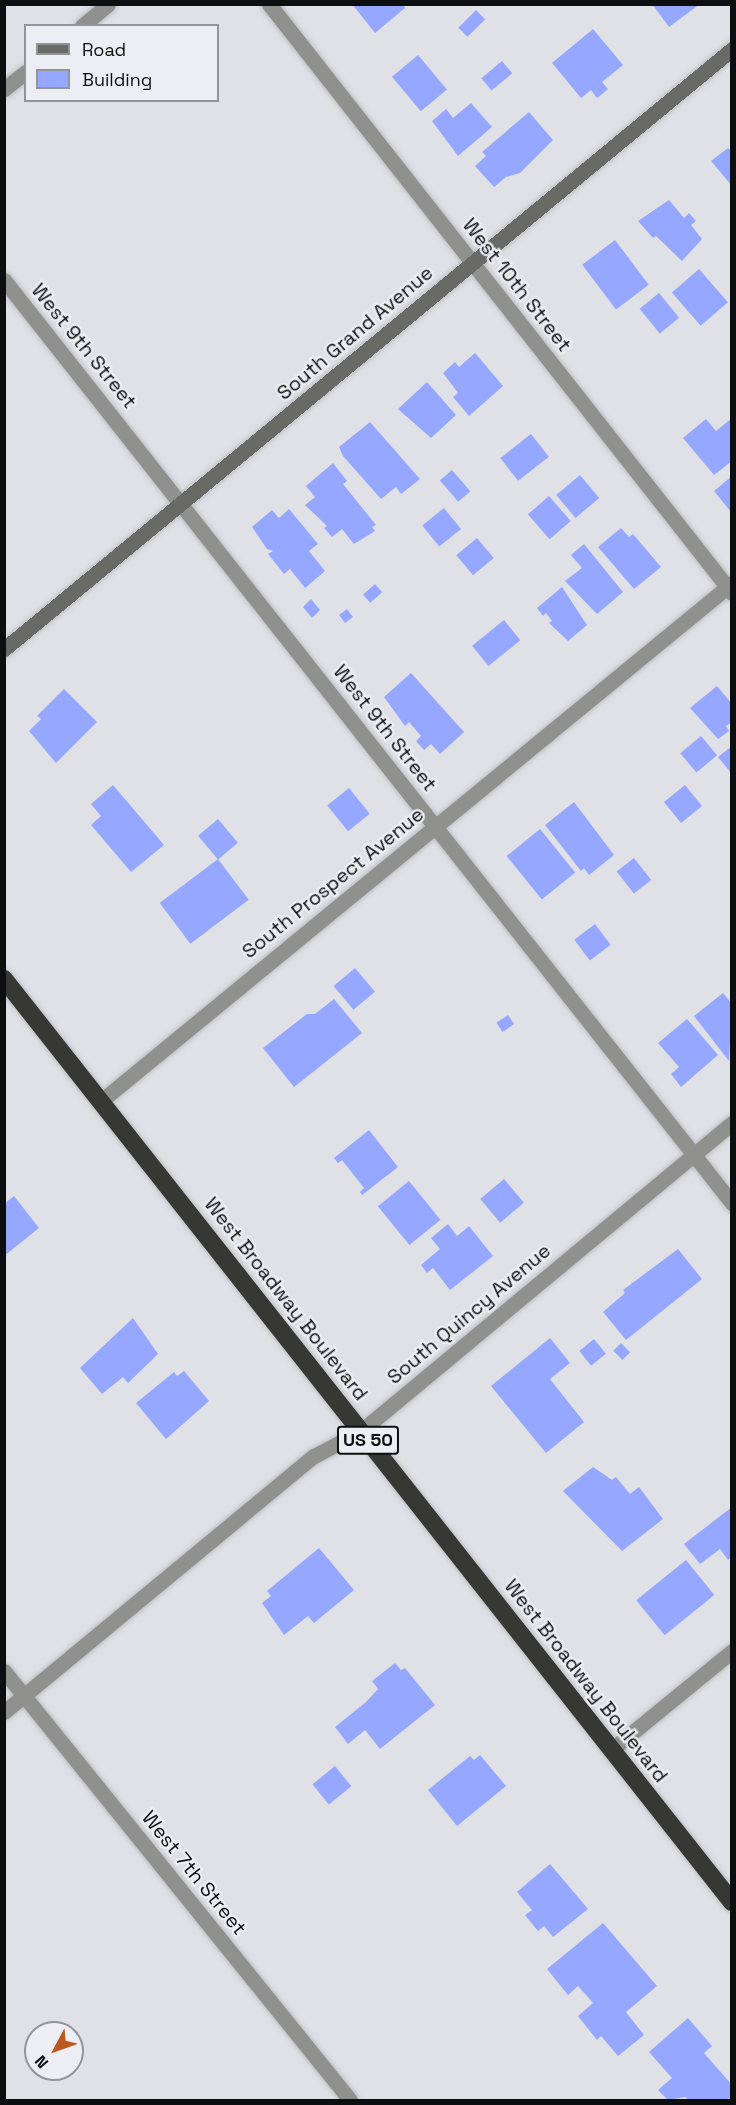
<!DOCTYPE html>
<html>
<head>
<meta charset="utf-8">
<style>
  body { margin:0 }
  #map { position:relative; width:736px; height:2105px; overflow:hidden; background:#e0e1e6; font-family:"Space Grotesk",sans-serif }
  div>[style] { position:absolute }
  .building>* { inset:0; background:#96a7ff; transform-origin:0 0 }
  .roads { filter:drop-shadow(0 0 2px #bebfc4) drop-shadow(0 0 2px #bebfc4) }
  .street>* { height:15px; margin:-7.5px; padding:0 7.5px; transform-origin:7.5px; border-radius:7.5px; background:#90908e }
  .secondary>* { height:15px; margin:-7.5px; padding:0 7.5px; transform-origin:7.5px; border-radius:7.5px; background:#696966 }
  .highway>* { height:18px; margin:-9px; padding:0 9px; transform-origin:9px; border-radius:9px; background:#373733 }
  span { translate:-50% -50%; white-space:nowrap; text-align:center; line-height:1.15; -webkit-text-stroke:4.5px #edeef3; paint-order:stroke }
  .shield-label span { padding:2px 4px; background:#edeef3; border:2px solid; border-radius:4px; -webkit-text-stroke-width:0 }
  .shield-label { font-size:18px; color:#0d0e0f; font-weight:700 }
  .street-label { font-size:20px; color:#0d0e0f }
  .frame { position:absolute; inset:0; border:6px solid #0d0e0f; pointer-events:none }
  .legend { position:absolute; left:24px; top:24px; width:195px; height:78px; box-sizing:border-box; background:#edeef3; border:2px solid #939498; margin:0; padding:8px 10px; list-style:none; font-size:18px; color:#0d0e0f }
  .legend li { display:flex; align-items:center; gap:12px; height:30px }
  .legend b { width:30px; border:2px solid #939498 }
  .north { position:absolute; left:24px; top:2021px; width:60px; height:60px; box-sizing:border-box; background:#edeef3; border:2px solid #939498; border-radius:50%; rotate:229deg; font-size:16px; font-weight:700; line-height:24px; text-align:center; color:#0d0e0f }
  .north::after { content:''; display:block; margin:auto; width:21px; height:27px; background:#bb591e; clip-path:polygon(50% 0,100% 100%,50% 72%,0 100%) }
</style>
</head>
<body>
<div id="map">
  <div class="building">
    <i style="clip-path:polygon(352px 4px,403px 4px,405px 8px,375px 33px)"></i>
    <i style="clip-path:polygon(652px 4px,700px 4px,669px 27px)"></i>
    <i style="left:476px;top:10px;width:13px;height:25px;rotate:45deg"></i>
    <i style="clip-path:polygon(593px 29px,623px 65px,602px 82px,608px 89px,597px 98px,591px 90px,581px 98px,552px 63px)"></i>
    <i style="left:418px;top:55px;width:45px;height:34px;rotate:50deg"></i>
    <i style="left:502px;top:61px;width:16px;height:27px;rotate:50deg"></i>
    <i style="clip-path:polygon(471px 103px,492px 127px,458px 156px,432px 121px,446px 109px,453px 118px)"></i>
    <i style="clip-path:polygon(529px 112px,553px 140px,520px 173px,506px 177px,494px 187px,475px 166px,486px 156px,482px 152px)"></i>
    <i style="clip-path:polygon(728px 148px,732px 152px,732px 186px,711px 161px)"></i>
    <i style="clip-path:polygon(669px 200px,684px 218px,689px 213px,696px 221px,691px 225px,702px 239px,682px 261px,656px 236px,653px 238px,638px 221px)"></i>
    <i style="left:615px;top:240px;width:56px;height:41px;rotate:53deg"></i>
    <i style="left:699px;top:269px;width:44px;height:36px;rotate:49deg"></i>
    <i style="left:659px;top:293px;width:32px;height:25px;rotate:51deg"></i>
    <i style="clip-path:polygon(475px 353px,503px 386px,469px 416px,453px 397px,458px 393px,443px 373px,455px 362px,459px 367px)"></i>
    <i style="clip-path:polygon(427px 382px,456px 415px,431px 438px,398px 409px)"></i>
    <i style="clip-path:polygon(732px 418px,732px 461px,714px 475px,683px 438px,706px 419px,716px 431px)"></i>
    <i style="clip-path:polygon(370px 422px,420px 479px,401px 494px,396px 487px,381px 499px,343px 456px,339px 447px)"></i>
    <i style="left:531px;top:434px;width:29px;height:39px;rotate:52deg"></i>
    <i style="clip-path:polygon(333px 463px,347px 481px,343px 484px,376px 525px,372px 527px,375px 531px,354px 544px,342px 529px,332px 537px,324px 528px,327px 526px,305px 505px,315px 497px,306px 486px)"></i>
    <i style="left:452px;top:470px;width:28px;height:16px;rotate:49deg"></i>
    <i style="left:580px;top:475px;width:30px;height:31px;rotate:50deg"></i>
    <i style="clip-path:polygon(732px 476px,732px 518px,731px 512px,714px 491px)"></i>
    <i style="left:549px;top:496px;width:33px;height:28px;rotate:49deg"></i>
    <i style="left:444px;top:508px;width:27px;height:28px;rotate:51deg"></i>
    <i style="clip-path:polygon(289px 509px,318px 544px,309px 551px,325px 571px,305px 588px,290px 569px,284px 574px,268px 554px,273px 551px,267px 549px,252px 527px,272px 510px,279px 518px)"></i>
    <i style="clip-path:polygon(621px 528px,629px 537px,633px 534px,661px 567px,634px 589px,598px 547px)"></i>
    <i style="left:477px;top:538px;width:26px;height:27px;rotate:50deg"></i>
    <i style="clip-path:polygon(584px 544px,623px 592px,597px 614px,565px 581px,582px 568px,571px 555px)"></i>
    <i style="left:375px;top:584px;width:11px;height:16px;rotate:49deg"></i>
    <i style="clip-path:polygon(562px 587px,587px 625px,568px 641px,549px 623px,552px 621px,546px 613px,543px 616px,537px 608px)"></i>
    <i style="clip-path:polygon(311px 599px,320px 610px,312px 618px,303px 607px)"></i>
    <i style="left:347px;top:609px;width:10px;height:10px;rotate:53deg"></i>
    <i style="left:504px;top:620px;width:26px;height:41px;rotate:51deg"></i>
    <i style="clip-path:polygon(411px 673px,464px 732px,440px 754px,431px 744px,424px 750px,416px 741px,421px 736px,409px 722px,405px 726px,384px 697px)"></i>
    <i style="clip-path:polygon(717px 686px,732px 704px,732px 722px,726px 726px,729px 731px,718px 739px,690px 708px)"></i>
    <i style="clip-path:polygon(64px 689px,97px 722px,56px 763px,29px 731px,41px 719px,37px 716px)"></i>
    <i style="left:701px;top:736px;width:25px;height:27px;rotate:50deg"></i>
    <i style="clip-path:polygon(732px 746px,732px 774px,718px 757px)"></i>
    <i style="clip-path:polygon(113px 785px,164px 845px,131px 872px,91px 825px,101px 816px,91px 804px)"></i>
    <i style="left:685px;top:785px;width:27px;height:27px;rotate:51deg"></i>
    <i style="left:349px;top:788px;width:33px;height:28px;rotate:51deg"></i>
    <i style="clip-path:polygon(574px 802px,614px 855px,589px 875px,584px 868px,581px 871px,545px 825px)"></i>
    <i style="left:218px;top:819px;width:31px;height:26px;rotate:50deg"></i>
    <i style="left:540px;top:829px;width:56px;height:43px;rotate:51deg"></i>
    <i style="left:634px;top:858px;width:28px;height:22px;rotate:52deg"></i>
    <i style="left:218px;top:859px;width:51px;height:73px;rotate:53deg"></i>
    <i style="left:595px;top:924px;width:26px;height:26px;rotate:53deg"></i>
    <i style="left:355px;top:968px;width:31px;height:28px;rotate:50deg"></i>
    <i style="clip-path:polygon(723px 993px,732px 1004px,729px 1061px,694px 1016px)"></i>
    <i style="clip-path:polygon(334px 999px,362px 1033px,294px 1087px,263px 1048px,307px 1014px,315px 1014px)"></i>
    <i style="left:508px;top:1015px;width:11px;height:14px;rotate:56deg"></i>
    <i style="clip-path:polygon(687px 1019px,718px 1055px,681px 1087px,671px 1074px,679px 1067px,658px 1043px)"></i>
    <i style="clip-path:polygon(369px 1130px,398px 1167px,362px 1195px,360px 1192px,364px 1188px,342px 1160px,338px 1163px,334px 1158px)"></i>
    <i style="left:504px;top:1179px;width:31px;height:31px;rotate:50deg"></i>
    <i style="left:409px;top:1181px;width:50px;height:40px;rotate:51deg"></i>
    <i style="clip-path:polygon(14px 1196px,39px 1228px,4px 1256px,4px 1204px)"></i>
    <i style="clip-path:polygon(448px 1224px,457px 1236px,469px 1226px,493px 1256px,450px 1290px,433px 1268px,427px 1273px,421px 1265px,440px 1249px,431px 1238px)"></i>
    <i style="clip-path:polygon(678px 1249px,702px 1279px,626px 1340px,603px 1312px,625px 1293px,623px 1290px)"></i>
    <i style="clip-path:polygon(133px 1318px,158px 1354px,128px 1383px,123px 1377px,102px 1394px,80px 1368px)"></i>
    <i style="clip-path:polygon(550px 1338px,570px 1363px,550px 1379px,584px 1422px,546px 1453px,491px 1386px)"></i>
    <i style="left:594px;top:1339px;width:19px;height:19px;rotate:51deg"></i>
    <i style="left:621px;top:1343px;width:13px;height:11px;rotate:45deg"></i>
    <i style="clip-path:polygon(184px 1371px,209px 1401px,166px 1439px,136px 1403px,174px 1372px,177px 1376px)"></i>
    <i style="clip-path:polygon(593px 1467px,612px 1480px,616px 1477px,630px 1494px,639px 1487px,663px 1519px,622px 1551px,563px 1491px)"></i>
    <i style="clip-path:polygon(732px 1507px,732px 1557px,728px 1560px,720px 1549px,700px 1564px,684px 1544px)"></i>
    <i style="clip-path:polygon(319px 1548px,354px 1590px,314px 1623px,308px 1616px,284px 1635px,262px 1603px,271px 1596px,267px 1591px)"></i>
    <i style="left:686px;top:1560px;width:45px;height:64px;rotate:51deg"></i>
    <i style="clip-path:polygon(395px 1663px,401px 1670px,405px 1668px,435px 1705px,380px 1749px,365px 1730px,348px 1744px,335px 1727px,366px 1702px,378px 1689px,372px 1681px)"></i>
    <i style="clip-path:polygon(480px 1755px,506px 1786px,457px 1826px,428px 1790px,470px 1756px,474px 1760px)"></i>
    <i style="left:335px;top:1766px;width:26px;height:29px;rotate:51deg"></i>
    <i style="clip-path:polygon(550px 1864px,588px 1909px,553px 1937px,544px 1926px,538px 1931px,525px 1915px,532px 1910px,517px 1892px)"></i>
    <i style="clip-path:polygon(603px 1923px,657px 1986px,626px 2012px,644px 2035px,618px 2056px,601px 2036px,597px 2040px,578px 2016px,593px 2003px,578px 1986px,568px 1995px,547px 1969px)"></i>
    <i style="clip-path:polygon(688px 2018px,712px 2046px,704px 2053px,732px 2085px,732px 2100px,689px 2100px,685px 2097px,668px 2100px,658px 2090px,672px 2078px,649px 2052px)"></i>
  </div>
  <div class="roads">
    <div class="street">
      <i style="left:269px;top:4px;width:749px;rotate:51.83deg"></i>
      <i style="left:82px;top:26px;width:34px;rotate:-40deg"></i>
      <i style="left:4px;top:89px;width:28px;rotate:-38deg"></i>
      <i style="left:4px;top:280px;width:1176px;rotate:51.74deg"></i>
      <i style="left:101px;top:1101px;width:816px;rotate:-39.38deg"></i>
      <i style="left:4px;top:1671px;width:551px;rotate:51.11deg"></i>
      <i style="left:4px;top:1712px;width:402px;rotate:-39.6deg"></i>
      <i style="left:314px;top:1456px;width:53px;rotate:-28deg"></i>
      <i style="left:361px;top:1431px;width:482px;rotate:-39.7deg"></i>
      <i style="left:611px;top:1750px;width:156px;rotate:-39.3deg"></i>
    </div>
    <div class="secondary">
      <i style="left:4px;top:649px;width:943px;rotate:-39.49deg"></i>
    </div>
    <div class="highway">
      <i style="left:4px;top:979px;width:1176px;rotate:51.74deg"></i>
    </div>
  </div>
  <div class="shield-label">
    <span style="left:368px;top:1440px">US 50</span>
  </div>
  <div class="street-label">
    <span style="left:517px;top:285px;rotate:52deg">West 10th Street</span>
    <span style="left:355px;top:333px;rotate:-40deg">South Grand Avenue</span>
    <span style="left:84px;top:346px;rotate:51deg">West 9th Street</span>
    <span style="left:385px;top:728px;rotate:52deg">West 9th Street</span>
    <span style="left:333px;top:883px;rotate:-39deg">South Prospect Avenue</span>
    <span style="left:286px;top:1299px;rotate:52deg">West Broadway Boulevard</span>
    <span style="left:469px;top:1314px;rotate:-40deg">South Quincy Avenue</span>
    <span style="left:586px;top:1681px;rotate:52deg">West Broadway Boulevard</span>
    <span style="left:194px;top:1873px;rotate:51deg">West 7th Street</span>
  </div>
  <div class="frame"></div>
  <ul class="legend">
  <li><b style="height:8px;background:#696966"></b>Road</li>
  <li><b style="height:16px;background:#96a7ff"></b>Building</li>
  </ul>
  <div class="north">N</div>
</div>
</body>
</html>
